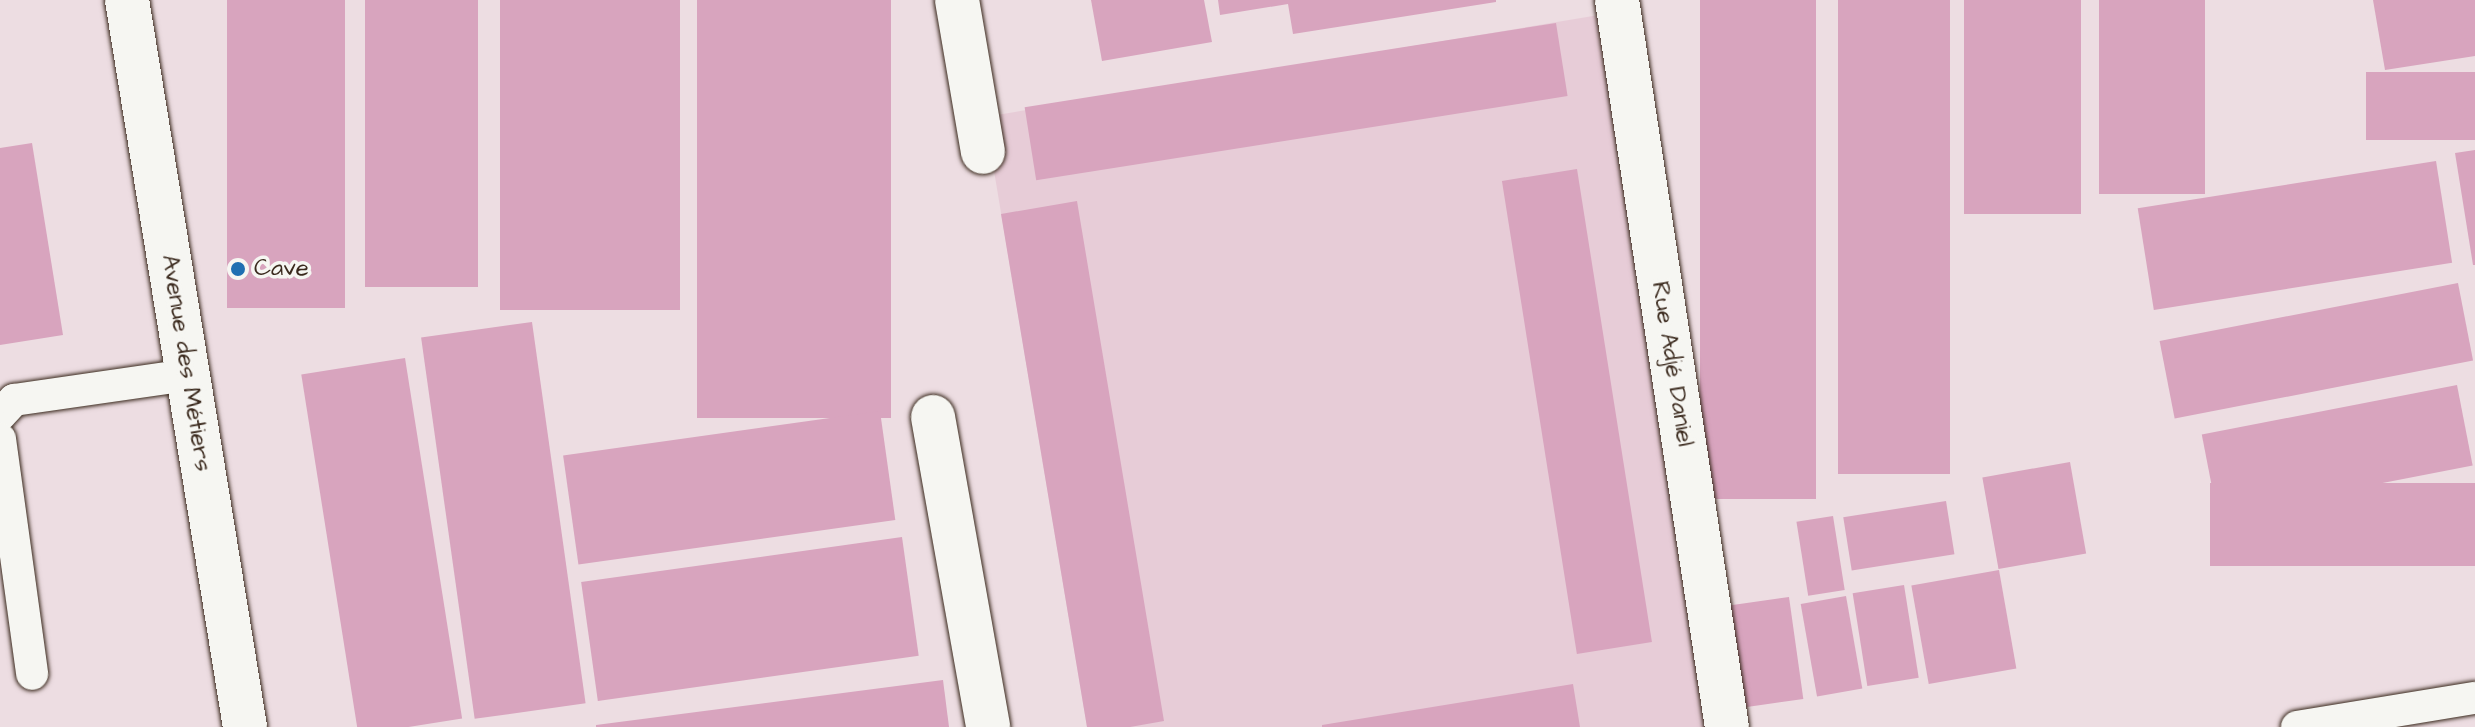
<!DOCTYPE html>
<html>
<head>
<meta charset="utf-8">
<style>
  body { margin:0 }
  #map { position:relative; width:2475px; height:727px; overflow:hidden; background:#eddde2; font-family:"Architects Daughter",sans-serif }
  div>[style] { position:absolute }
  .built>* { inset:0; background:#e7ccd7 }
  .building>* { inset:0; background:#d8a4be; transform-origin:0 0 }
  .roads { filter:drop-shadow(0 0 2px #3b2a1e) drop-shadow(0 0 2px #3b2a1e) }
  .lane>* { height:32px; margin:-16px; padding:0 16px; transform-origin:16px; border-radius:16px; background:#f6f6f2 }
  .street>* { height:44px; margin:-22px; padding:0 22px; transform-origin:22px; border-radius:22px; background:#f6f6f2 }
  .dots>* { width:22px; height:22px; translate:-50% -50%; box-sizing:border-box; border:4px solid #f6f6f2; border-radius:50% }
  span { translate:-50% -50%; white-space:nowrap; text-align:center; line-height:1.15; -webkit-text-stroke:7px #f6f6f2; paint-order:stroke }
  .poi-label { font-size:24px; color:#3b2a1e }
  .left { translate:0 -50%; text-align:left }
  .street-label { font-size:24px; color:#3b2a1e }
</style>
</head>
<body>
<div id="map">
  <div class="built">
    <i style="clip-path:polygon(1599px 15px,1719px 727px,1087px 727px,985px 117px)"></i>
  </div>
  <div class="building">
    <i style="left:227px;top:0;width:118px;height:308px"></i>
    <i style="left:365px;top:0;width:113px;height:287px"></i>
    <i style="left:500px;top:0;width:180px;height:310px"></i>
    <i style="left:697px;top:0;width:194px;height:418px"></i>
    <i style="clip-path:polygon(1091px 0,1204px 0,1212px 42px,1102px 61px)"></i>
    <i style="clip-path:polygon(1218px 0,1496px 0,1496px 2px,1293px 34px,1288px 4px,1220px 15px)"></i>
    <i style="left:1700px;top:0;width:116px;height:499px"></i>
    <i style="left:1838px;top:0;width:112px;height:474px"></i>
    <i style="left:1964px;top:0;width:117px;height:214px"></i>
    <i style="left:2099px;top:0;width:106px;height:194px"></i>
    <i style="clip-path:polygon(2373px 0,2475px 0,2475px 56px,2385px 70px)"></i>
    <i style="left:1556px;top:23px;width:74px;height:538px;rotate:81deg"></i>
    <i style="left:2475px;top:72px;width:68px;height:109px;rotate:90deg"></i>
    <i style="clip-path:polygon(32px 143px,63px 335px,0 345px,0 148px)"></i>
    <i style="clip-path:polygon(2475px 150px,2475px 265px,2473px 265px,2455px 153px)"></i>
    <i style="left:2436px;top:161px;width:103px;height:302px;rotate:81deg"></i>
    <i style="left:1577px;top:169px;width:479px;height:76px;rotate:81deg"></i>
    <i style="clip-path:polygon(1077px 201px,1164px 721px,1130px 727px,1087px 727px,1001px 214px)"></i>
    <i style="left:2458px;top:283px;width:79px;height:304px;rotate:79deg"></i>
    <i style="left:532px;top:322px;width:385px;height:112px;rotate:82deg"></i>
    <i style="left:405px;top:358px;width:365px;height:105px;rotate:81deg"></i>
    <i style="left:2457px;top:385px;width:82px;height:260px;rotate:79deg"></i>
    <i style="left:880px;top:411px;width:110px;height:320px;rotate:82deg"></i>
    <i style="left:2070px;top:462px;width:93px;height:89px;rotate:80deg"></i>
    <i style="left:2475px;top:483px;width:83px;height:265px;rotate:90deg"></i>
    <i style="left:1946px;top:501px;width:54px;height:104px;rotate:81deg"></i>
    <i style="left:1833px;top:516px;width:75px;height:37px;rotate:81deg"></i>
    <i style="left:902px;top:537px;width:120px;height:324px;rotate:82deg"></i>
    <i style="left:1999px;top:570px;width:100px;height:89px;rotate:80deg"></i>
    <i style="left:1904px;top:585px;width:94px;height:52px;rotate:81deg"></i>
    <i style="left:1846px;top:596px;width:94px;height:46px;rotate:80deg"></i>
    <i style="left:1789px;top:597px;width:103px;height:64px;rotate:82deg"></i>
    <i style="clip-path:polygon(943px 680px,949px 727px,596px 727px,596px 725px)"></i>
    <i style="clip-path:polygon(1573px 684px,1580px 727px,1322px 727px,1322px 725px)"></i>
  </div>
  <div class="roads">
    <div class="lane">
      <i style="left:0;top:415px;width:21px;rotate:-47deg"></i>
      <i style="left:14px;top:400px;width:176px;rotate:-8.2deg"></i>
      <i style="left:0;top:439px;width:237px;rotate:82.2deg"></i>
      <i style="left:2297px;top:727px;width:180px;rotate:-9.3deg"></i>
    </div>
    <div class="street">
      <i style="left:127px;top:0;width:737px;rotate:80.78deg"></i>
      <i style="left:957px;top:0;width:154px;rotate:80.3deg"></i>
      <i style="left:1617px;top:0;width:735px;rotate:81.4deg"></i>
      <i style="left:933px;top:417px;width:315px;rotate:79.9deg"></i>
    </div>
  </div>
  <div class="dots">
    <i style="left:238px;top:269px;background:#1f6fb2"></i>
  </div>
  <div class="poi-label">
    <span class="left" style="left:254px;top:269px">Cave</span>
  </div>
  <div class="street-label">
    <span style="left:186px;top:363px;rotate:81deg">Avenue des Métiers</span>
    <span style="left:1672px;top:364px;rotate:81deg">Rue Adjé Daniel</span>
  </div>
</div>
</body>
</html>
